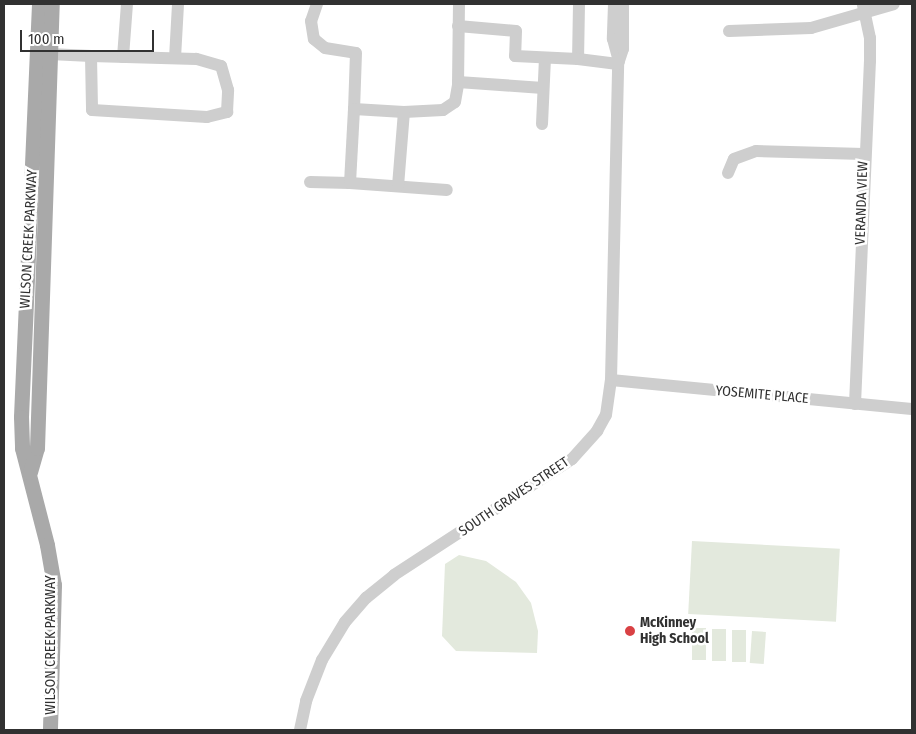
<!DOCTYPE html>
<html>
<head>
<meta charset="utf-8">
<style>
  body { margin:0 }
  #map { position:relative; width:916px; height:734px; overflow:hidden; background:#fff; font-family:"Fira Sans Condensed",sans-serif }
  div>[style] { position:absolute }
  .green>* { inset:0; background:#e3e9dd; transform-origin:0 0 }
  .minor>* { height:12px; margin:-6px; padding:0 6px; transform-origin:6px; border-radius:6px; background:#cecece }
  .major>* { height:15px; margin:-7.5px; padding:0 7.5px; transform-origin:7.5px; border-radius:7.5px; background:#a9a9a9 }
  .dots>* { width:14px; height:14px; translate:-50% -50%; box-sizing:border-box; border:2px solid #fff; border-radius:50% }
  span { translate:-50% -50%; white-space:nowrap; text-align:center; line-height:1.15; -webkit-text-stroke:5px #fff; paint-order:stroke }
  .street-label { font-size:14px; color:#313131 }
  .poi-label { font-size:14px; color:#313131; font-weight:700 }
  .left { translate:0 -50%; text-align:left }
  .frame { position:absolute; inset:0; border:5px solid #313131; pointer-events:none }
  .scale { position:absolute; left:20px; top:30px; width:134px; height:22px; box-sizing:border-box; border:2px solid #313131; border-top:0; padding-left:6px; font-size:15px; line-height:18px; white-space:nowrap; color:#313131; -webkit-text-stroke:4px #fff; paint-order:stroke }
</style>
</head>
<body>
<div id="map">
  <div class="green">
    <i style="left:692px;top:541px;width:148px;height:73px;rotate:3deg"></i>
    <i style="clip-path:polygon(459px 555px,486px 561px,516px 582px,531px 603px,538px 631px,537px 653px,456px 651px,442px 636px,445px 564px)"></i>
    <i style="left:692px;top:628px;width:14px;height:32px"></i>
    <i style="left:712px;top:629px;width:14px;height:32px"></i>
    <i style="left:732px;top:630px;width:14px;height:32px"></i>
    <i style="left:752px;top:631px;width:14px;height:32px;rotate:4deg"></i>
  </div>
  <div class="minor">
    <i style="left:317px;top:4px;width:18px;rotate:109deg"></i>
    <i style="left:311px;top:21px;width:18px;rotate:81deg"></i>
    <i style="left:314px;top:39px;width:14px;rotate:39deg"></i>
    <i style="left:325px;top:48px;width:31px;rotate:9deg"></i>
    <i style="left:356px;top:53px;width:56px;rotate:92deg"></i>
    <i style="left:354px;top:109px;width:50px;rotate:3.4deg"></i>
    <i style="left:404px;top:112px;width:39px;rotate:-3deg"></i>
    <i style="left:443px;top:110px;width:14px;rotate:-34deg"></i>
    <i style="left:455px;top:102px;width:17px;rotate:-80deg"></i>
    <i style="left:458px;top:85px;width:81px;rotate:-89.3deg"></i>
    <i style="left:579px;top:4px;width:55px;rotate:91deg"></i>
    <i style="left:578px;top:59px;width:40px;rotate:7.1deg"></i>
    <i style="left:614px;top:4px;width:35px;rotate:92deg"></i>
    <i style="left:613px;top:39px;width:23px;rotate:75deg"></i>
    <i style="left:458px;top:26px;width:58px;rotate:4.9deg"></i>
    <i style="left:516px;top:31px;width:25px;rotate:92deg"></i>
    <i style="left:515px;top:56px;width:63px;rotate:2.7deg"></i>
    <i style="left:729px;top:31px;width:82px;rotate:-2.1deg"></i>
    <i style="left:811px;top:28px;width:86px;rotate:-16.1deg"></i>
    <i style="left:50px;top:54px;width:41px;rotate:2.8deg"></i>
    <i style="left:91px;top:56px;width:54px;rotate:88.9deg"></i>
    <i style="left:92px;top:110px;width:115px;rotate:3.5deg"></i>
    <i style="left:207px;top:117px;width:21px;rotate:-14deg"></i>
    <i style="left:227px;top:112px;width:22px;rotate:-87deg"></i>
    <i style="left:228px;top:90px;width:25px;rotate:-106deg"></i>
    <i style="left:221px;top:66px;width:26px;rotate:-164deg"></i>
    <i style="left:196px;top:59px;width:105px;rotate:-178.4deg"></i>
    <i style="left:123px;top:57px;width:53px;rotate:-85.7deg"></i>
    <i style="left:175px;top:58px;width:54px;rotate:-86.8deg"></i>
    <i style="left:458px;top:82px;width:85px;rotate:4deg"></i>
    <i style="left:542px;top:124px;width:65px;rotate:-87.4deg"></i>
    <i style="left:728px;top:173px;width:15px;rotate:-67deg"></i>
    <i style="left:734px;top:159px;width:23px;rotate:-20deg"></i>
    <i style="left:756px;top:151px;width:108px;rotate:1.6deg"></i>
    <i style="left:310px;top:182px;width:40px;rotate:1.4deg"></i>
    <i style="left:350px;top:183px;width:74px;rotate:-86.9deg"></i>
    <i style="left:350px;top:183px;width:97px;rotate:4.1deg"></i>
    <i style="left:398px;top:186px;width:74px;rotate:-85.4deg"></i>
    <i style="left:611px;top:380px;width:302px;rotate:5.5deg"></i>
    <i style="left:855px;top:404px;width:343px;rotate:-87.5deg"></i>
    <i style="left:870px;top:61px;width:23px;rotate:-90deg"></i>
    <i style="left:870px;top:38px;width:35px;rotate:-102deg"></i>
    <i style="left:300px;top:730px;width:30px;rotate:-78deg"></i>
    <i style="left:306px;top:701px;width:44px;rotate:-68.7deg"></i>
    <i style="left:322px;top:660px;width:44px;rotate:-58.8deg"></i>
    <i style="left:345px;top:622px;width:32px;rotate:-49deg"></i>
    <i style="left:366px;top:598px;width:36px;rotate:-39deg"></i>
    <i style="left:394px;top:575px;width:212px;rotate:-33.1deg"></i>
    <i style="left:572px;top:459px;width:38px;rotate:-48deg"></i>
    <i style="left:597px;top:431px;width:18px;rotate:-61deg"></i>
    <i style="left:606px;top:415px;width:35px;rotate:-82deg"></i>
    <i style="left:611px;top:380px;width:316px;rotate:-88.7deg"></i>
    <i style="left:618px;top:64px;width:16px;rotate:-72deg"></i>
    <i style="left:623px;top:49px;width:45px;rotate:-90deg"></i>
  </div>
  <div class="major">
    <i style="left:39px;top:4px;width:413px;rotate:92.5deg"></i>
    <i style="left:21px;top:417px;width:31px;rotate:88deg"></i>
    <i style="left:22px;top:448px;width:100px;rotate:75.5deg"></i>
    <i style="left:47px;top:545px;width:41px;rotate:80.1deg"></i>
    <i style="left:54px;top:585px;width:145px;rotate:91.6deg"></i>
    <i style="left:30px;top:472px;width:25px;rotate:-74deg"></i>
    <i style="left:37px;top:448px;width:444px;rotate:-88.1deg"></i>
  </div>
  <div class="dots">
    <i style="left:630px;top:631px;background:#d94144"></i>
  </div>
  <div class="street-label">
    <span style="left:862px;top:203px;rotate:-88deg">VERANDA VIEW</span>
    <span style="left:29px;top:239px;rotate:-87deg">WILSON CREEK PARKWAY</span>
    <span style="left:762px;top:395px;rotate:5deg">YOSEMITE PLACE</span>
    <span style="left:514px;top:497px;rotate:-34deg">SOUTH GRAVES STREET</span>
    <span style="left:51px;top:645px;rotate:-90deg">WILSON CREEK PARKWAY</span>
  </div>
  <div class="poi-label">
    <span class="left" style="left:640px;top:631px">McKinney<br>High School</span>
  </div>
  <div class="frame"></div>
  <div class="scale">100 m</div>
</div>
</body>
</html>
